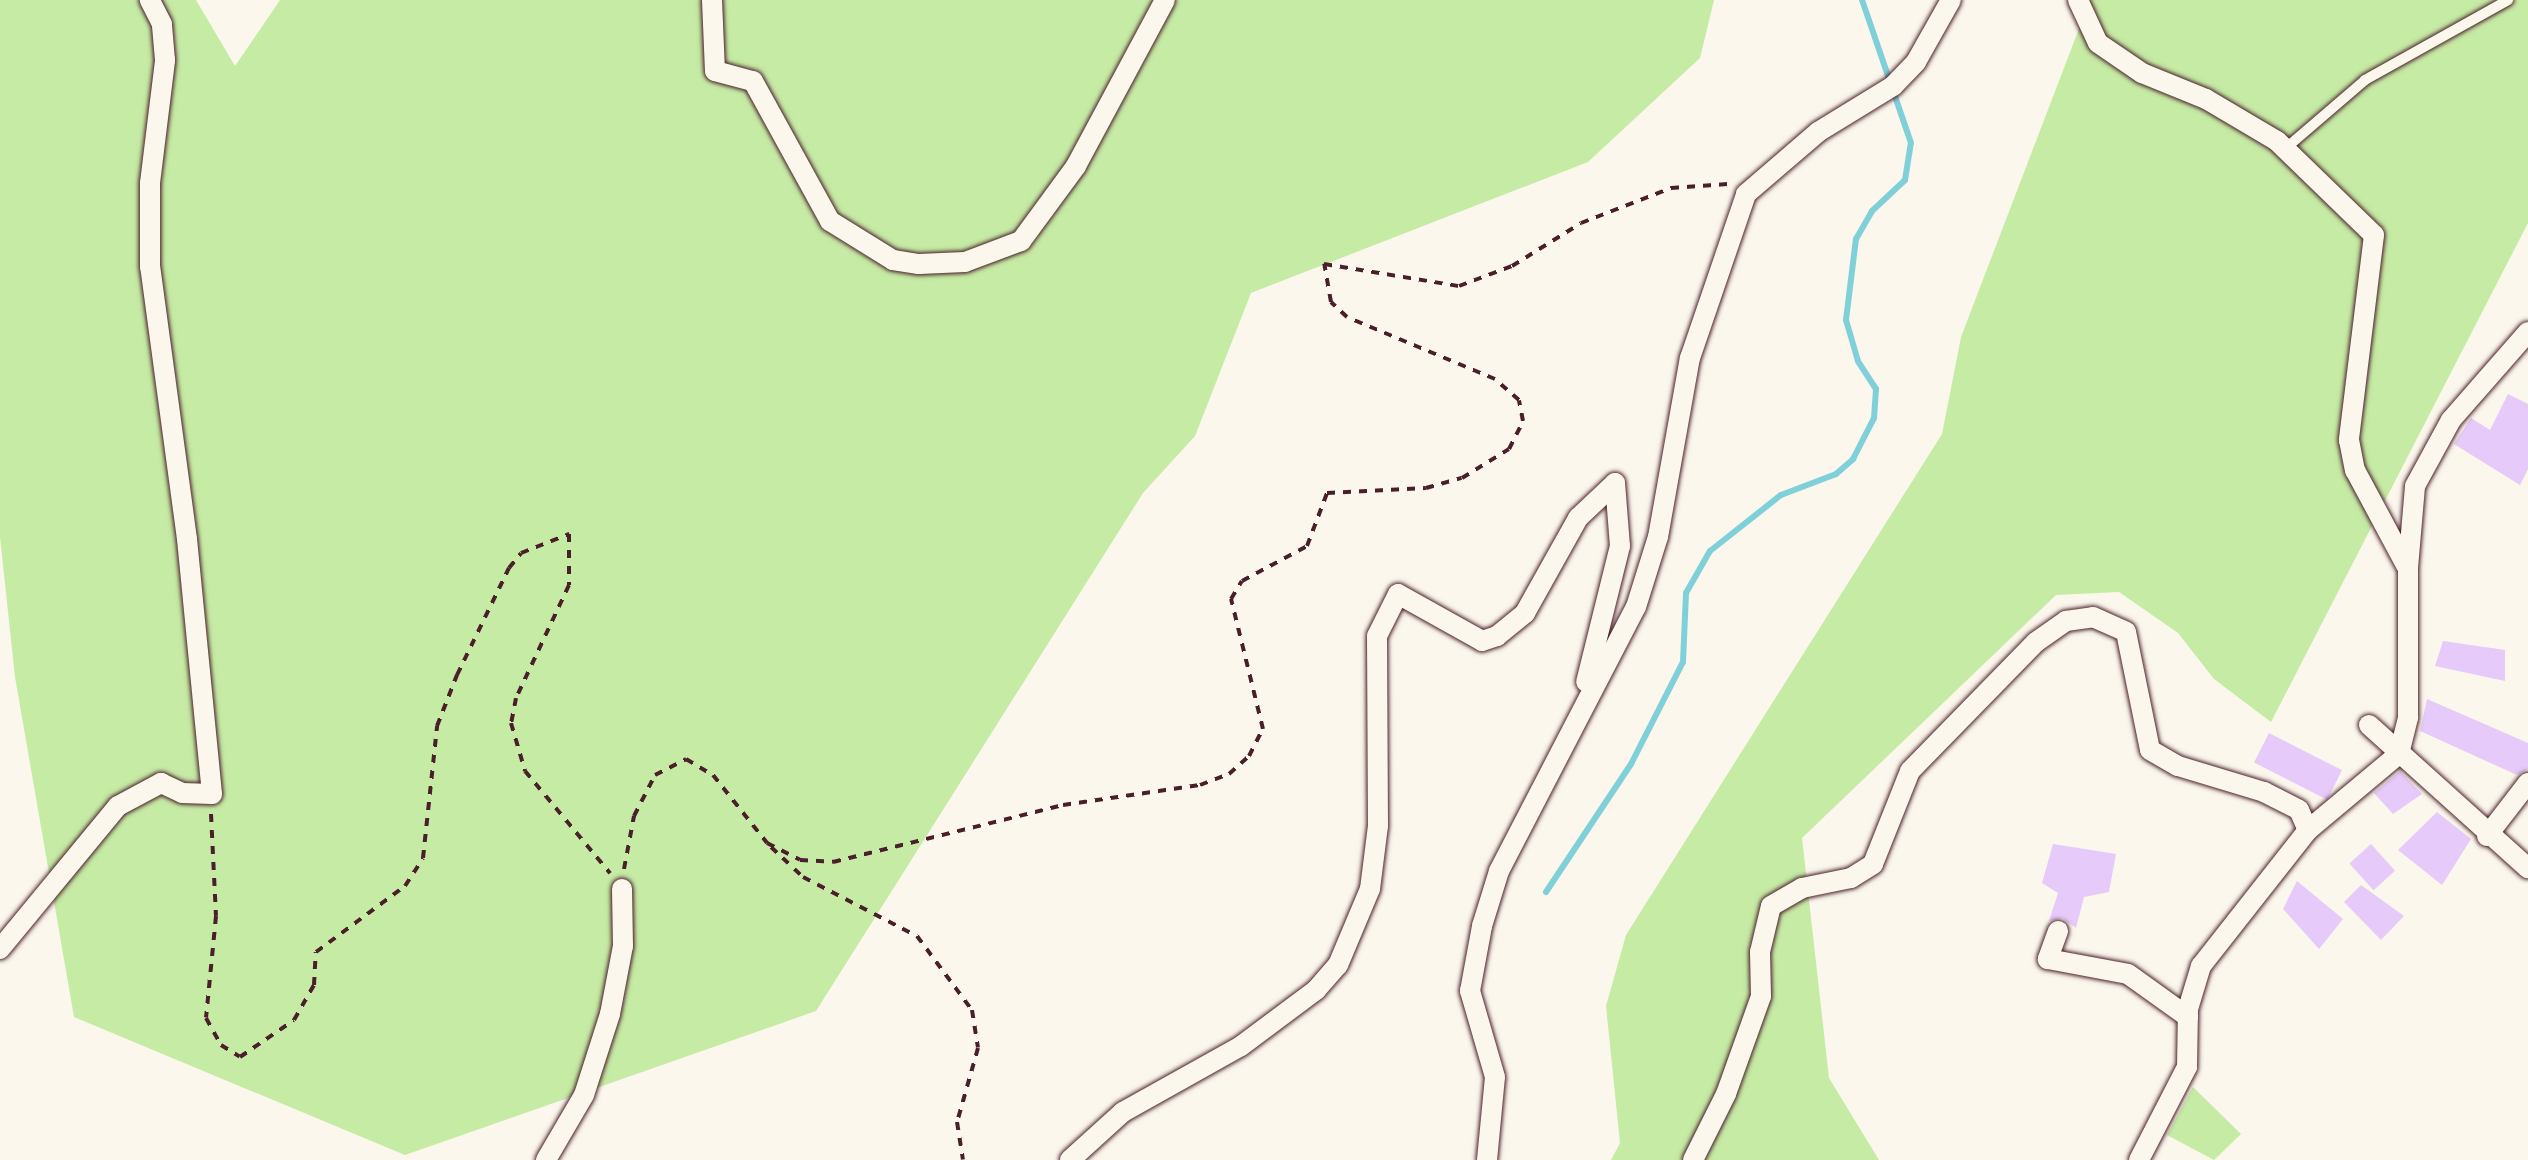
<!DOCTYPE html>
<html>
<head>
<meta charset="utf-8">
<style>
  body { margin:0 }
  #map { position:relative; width:2528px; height:1160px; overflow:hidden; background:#fbf7ec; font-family:Delius,sans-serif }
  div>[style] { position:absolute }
  .green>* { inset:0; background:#c6eba5 }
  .stream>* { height:6px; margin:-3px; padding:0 3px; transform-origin:3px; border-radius:3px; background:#80d0da }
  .building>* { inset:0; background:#e5cafa; transform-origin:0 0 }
  .path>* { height:4px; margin-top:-2px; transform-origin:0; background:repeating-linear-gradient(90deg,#4a1f2b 0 8px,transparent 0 16px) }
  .roads { filter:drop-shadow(0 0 2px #4a1f2b) drop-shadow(0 0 2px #4a1f2b) }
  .lane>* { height:10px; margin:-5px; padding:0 5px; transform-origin:5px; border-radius:5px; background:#fbf7ec }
  .street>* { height:20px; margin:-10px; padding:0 10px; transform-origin:10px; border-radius:10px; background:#fbf7ec }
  span { translate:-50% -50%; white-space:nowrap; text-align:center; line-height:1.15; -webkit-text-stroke:9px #fbf7ec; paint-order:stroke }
</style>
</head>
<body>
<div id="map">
  <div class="green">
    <i style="clip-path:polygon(0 0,196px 0,235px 66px,280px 0,1714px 0,1700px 58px,1588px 162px,1251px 293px,1195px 436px,1143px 493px,816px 1011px,405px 1155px,74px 1017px,15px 677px,0 537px)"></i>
    <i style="clip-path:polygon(2090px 0,2528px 0,2528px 223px,2271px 722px,2214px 679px,2178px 633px,2119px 592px,2056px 595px,1802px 838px,1829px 1078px,1879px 1160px,1611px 1160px,1620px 1143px,1606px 1006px,1626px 935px,1942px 434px,1961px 337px)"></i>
    <i style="clip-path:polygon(2193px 1087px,2241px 1134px,2214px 1160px,2167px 1135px)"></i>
  </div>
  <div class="stream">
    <i style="left:1546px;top:892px;width:154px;rotate:-56.4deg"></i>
    <i style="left:1631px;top:764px;width:114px;rotate:-63deg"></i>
    <i style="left:1683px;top:662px;width:69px;rotate:-87.5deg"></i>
    <i style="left:1686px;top:593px;width:48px;rotate:-60.3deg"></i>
    <i style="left:1710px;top:551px;width:90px;rotate:-38.3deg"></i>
    <i style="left:1781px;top:495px;width:59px;rotate:-20.9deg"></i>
    <i style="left:1836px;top:474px;width:23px;rotate:-41deg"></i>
    <i style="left:1853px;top:459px;width:46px;rotate:-62.9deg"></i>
    <i style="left:1874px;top:418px;width:29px;rotate:-86deg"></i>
    <i style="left:1876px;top:389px;width:33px;rotate:-123deg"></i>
    <i style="left:1858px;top:361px;width:43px;rotate:-106.3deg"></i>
    <i style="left:1846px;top:320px;width:82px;rotate:-83deg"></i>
    <i style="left:1856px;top:239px;width:32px;rotate:-60deg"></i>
    <i style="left:1872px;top:211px;width:45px;rotate:-43.2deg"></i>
    <i style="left:1905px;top:180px;width:37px;rotate:-81deg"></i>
    <i style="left:1911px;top:143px;width:151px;rotate:-108.9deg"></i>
  </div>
  <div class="building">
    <i style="clip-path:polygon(2508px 394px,2528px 404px,2528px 469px,2520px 485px,2454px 444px,2471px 418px,2490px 430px)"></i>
    <i style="clip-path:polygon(2443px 641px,2505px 650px,2505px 681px,2435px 666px)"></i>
    <i style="clip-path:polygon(2427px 699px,2528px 743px,2528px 769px,2517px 775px,2420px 731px)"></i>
    <i style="left:2269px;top:733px;width:82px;height:33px;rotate:27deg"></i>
    <i style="clip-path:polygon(2400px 771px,2422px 794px,2393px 814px,2374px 793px)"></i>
    <i style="clip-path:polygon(2437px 812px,2471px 839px,2442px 885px,2398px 850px)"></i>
    <i style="clip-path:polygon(2053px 844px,2116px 854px,2109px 892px,2084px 897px,2076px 928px,2062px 918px,2049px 921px,2058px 893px,2042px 883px)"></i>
    <i style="left:2371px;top:844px;width:36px;height:29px;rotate:48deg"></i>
    <i style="clip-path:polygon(2297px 881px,2343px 919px,2319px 949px,2283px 909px)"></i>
    <i style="clip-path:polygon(2361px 885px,2404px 916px,2381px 940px,2344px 902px)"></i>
  </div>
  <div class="path">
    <i style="left:211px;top:814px;width:102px;rotate:87.2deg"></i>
    <i style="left:216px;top:916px;width:102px;rotate:95.6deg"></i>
    <i style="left:206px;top:1018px;width:31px;rotate:61deg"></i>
    <i style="left:221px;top:1045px;width:22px;rotate:32deg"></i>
    <i style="left:240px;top:1057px;width:65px;rotate:-34.4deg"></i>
    <i style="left:294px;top:1020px;width:40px;rotate:-60.3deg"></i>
    <i style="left:314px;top:985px;width:33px;rotate:-87deg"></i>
    <i style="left:316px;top:952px;width:111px;rotate:-36.6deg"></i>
    <i style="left:405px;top:886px;width:33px;rotate:-57deg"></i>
    <i style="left:423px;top:858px;width:133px;rotate:-83.9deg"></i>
    <i style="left:437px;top:726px;width:55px;rotate:-68.6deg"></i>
    <i style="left:457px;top:675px;width:119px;rotate:-64.1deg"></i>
    <i style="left:509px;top:568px;width:19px;rotate:-51deg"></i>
    <i style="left:521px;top:553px;width:52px;rotate:-21.6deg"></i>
    <i style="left:569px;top:534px;width:51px;rotate:90deg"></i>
    <i style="left:569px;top:585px;width:125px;rotate:115.1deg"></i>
    <i style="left:516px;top:698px;width:25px;rotate:101deg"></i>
    <i style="left:511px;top:723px;width:50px;rotate:73.7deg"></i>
    <i style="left:525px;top:771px;width:133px;rotate:50.2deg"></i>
    <i style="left:771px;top:847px;width:44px;rotate:43.2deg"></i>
    <i style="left:803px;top:877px;width:128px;rotate:27.4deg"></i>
    <i style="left:917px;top:936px;width:92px;rotate:53.4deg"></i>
    <i style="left:972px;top:1010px;width:38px;rotate:81deg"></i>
    <i style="left:978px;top:1048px;width:77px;rotate:105.8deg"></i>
    <i style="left:957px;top:1122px;width:38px;rotate:81deg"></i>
    <i style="left:624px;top:869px;width:54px;rotate:-79.3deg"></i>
    <i style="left:634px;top:816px;width:46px;rotate:-62.9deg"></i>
    <i style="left:655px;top:775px;width:35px;rotate:-27deg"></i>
    <i style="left:686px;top:759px;width:31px;rotate:31deg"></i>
    <i style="left:713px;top:775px;width:87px;rotate:51.5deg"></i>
    <i style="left:767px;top:843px;width:37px;rotate:27deg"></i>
    <i style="left:800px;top:860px;width:33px;rotate:3deg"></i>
    <i style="left:833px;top:862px;width:237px;rotate:-13.9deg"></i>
    <i style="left:1063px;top:805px;width:138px;rotate:-8.3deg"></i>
    <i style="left:1200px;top:785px;width:31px;rotate:-21deg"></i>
    <i style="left:1229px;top:774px;width:27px;rotate:-42deg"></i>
    <i style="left:1249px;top:756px;width:30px;rotate:-63deg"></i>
    <i style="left:1263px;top:729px;width:134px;rotate:-103.8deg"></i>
    <i style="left:1231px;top:599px;width:21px;rotate:-59deg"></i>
    <i style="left:1242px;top:581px;width:74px;rotate:-28.3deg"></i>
    <i style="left:1307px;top:546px;width:57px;rotate:-69.3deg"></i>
    <i style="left:1327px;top:493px;width:99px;rotate:-2.9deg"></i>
    <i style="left:1426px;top:488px;width:37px;rotate:-16deg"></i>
    <i style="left:1462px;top:478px;width:55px;rotate:-31.7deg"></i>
    <i style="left:1509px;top:449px;width:31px;rotate:-63deg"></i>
    <i style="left:1523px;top:421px;width:21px;rotate:-101deg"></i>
    <i style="left:1519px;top:400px;width:32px;rotate:-139deg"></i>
    <i style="left:1495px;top:379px;width:160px;rotate:-157.3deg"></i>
    <i style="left:1347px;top:317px;width:22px;rotate:-137deg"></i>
    <i style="left:1331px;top:302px;width:39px;rotate:-100deg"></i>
    <i style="left:1324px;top:264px;width:137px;rotate:9.3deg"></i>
    <i style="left:1459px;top:286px;width:57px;rotate:-20.7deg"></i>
    <i style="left:1512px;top:266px;width:81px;rotate:-31.9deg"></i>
    <i style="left:1581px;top:223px;width:97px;rotate:-21.3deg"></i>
    <i style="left:1671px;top:188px;width:57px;rotate:-4deg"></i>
  </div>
  <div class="roads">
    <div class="lane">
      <i style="left:2286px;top:148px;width:104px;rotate:-40.7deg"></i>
      <i style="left:2365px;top:80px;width:164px;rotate:-29.2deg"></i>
    </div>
    <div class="street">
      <i style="left:712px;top:0;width:71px;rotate:87.6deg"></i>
      <i style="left:715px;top:71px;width:39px;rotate:15deg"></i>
      <i style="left:753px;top:81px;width:160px;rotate:61.2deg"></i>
      <i style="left:830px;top:221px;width:74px;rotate:31.8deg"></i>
      <i style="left:893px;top:260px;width:26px;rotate:9deg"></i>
      <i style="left:919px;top:264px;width:46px;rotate:-2.5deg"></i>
      <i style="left:965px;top:262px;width:60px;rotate:-20.6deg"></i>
      <i style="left:1021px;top:241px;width:93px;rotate:-53.7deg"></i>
      <i style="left:1076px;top:166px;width:188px;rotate:-61.8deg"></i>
      <i style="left:2078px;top:0;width:47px;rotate:65.1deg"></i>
      <i style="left:2098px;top:43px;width:53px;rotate:34.3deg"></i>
      <i style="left:2142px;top:73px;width:69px;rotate:22.1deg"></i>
      <i style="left:2206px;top:99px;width:82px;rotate:30.6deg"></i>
      <i style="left:2277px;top:141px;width:135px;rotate:44.1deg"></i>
      <i style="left:2374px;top:235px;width:207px;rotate:97deg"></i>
      <i style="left:2349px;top:440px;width:31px;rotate:79deg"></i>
      <i style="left:2355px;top:470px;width:108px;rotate:61.8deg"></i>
      <i style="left:2369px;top:725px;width:214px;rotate:42deg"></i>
      <i style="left:2487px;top:836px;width:67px;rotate:-52.3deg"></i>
      <i style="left:2058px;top:931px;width:30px;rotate:110deg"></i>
      <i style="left:2048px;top:959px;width:81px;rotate:10.6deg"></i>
      <i style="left:2128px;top:974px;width:74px;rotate:35.6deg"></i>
      <i style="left:0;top:949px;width:185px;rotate:-50.5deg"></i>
      <i style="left:118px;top:806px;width:49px;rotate:-28.1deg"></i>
      <i style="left:161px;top:783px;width:23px;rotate:25deg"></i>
      <i style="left:182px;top:793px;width:30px;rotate:2deg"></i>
      <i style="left:212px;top:794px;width:256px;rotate:-95.6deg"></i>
      <i style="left:187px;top:539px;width:275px;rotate:-97.7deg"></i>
      <i style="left:150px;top:267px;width:84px;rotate:-90deg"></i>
      <i style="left:150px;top:183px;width:124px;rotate:-83deg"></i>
      <i style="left:165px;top:60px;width:36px;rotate:-95deg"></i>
      <i style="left:162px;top:24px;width:27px;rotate:-117deg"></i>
      <i style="left:546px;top:1160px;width:75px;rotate:-59.7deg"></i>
      <i style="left:584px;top:1095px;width:85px;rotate:-72.2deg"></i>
      <i style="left:610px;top:1014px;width:69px;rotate:-79.2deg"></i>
      <i style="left:623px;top:946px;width:57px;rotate:-91deg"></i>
      <i style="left:1070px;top:1160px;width:72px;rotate:-42.2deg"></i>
      <i style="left:1123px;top:1112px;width:135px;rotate:-29.2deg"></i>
      <i style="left:1241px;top:1046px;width:94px;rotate:-36.7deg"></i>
      <i style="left:1316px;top:990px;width:33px;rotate:-49deg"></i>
      <i style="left:1338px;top:965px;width:82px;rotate:-67.2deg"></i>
      <i style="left:1370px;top:889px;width:64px;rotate:-82.8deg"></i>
      <i style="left:1378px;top:826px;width:190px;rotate:-90.3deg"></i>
      <i style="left:1377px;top:636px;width:47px;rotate:-63.4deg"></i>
      <i style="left:1398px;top:594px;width:96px;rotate:29.2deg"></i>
      <i style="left:1482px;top:641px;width:16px;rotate:-18deg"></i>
      <i style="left:1497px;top:636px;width:36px;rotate:-39deg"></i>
      <i style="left:1525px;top:613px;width:109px;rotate:-60.8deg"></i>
      <i style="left:1578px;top:518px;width:51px;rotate:-43.4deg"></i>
      <i style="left:1615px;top:483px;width:63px;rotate:85.5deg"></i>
      <i style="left:1620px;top:546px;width:140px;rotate:104deg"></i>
      <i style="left:1487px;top:1160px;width:83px;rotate:-84.5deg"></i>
      <i style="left:1495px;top:1077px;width:90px;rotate:-106.2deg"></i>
      <i style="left:1470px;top:991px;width:66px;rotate:-79.5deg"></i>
      <i style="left:1482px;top:926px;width:58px;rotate:-72.8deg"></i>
      <i style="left:1499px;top:871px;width:297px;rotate:-62.6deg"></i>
      <i style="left:1636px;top:607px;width:73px;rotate:-72.6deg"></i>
      <i style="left:1658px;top:537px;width:182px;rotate:-79.9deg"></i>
      <i style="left:1690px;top:358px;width:173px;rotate:-71.1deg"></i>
      <i style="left:1746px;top:194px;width:95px;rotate:-40.7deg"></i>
      <i style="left:1818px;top:132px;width:88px;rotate:-31.5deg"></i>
      <i style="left:1893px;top:86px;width:33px;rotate:-46deg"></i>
      <i style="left:1916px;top:62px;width:71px;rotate:-60.6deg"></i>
      <i style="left:1693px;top:1160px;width:74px;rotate:-63.4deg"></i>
      <i style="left:1726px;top:1094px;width:104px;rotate:-70.3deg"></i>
      <i style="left:1761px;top:996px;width:44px;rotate:-91.3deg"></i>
      <i style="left:1760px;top:952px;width:47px;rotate:-76.6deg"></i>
      <i style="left:1771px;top:906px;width:36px;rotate:-30deg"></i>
      <i style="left:1802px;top:888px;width:50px;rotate:-11.5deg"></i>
      <i style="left:1851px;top:878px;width:26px;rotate:-32deg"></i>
      <i style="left:1873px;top:864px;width:100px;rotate:-68.3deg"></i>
      <i style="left:1910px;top:771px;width:180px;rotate:-45.7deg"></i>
      <i style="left:2036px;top:642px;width:37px;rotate:-35deg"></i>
      <i style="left:2066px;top:621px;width:27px;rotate:-8deg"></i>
      <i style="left:2093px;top:617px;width:36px;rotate:24deg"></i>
      <i style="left:2126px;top:632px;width:120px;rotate:78.5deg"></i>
      <i style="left:2150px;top:750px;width:32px;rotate:30deg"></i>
      <i style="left:2178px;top:766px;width:90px;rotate:16.8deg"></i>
      <i style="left:2264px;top:792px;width:39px;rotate:27deg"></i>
      <i style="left:2299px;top:810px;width:22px;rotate:66deg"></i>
      <i style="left:2139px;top:1160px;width:105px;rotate:-62.7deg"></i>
      <i style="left:2187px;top:1067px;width:58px;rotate:-89deg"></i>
      <i style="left:2188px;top:1009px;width:45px;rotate:-73.2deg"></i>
      <i style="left:2201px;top:966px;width:173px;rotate:-51.8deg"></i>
      <i style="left:2308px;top:830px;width:119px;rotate:-39.9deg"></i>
      <i style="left:2399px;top:754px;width:38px;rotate:-76deg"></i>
      <i style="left:2408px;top:717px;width:149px;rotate:-90deg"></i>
      <i style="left:2408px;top:568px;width:82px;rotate:-85.1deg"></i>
      <i style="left:2415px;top:486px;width:75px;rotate:-61.4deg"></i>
      <i style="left:2451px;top:420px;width:117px;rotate:-48.8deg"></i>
    </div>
  </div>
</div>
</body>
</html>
